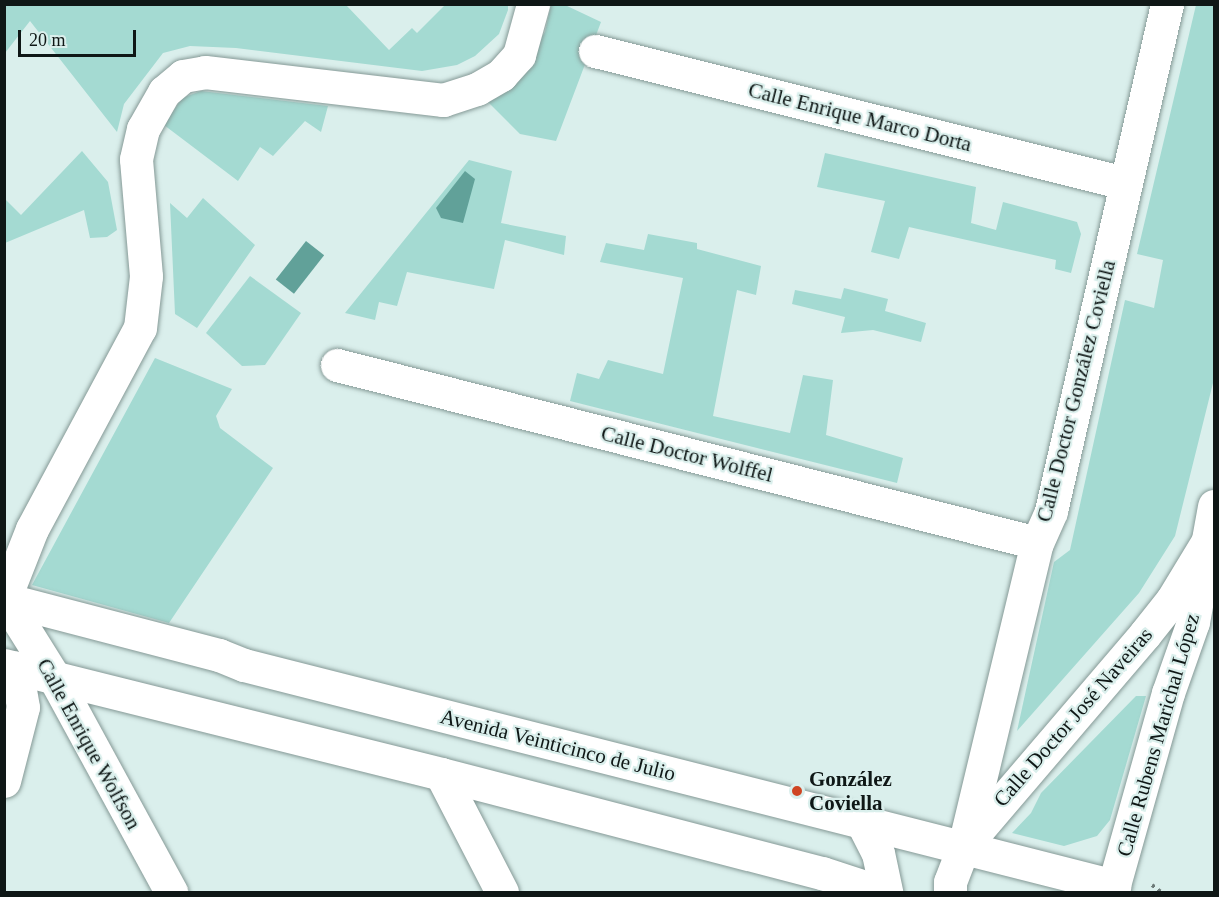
<!DOCTYPE html>
<html>
<head>
<meta charset="utf-8">
<style>
  body { margin:0 }
  #map { position:relative; width:1219px; height:897px; overflow:hidden; background:#daefec; font-family:Georgia,serif }
  div>[style] { position:absolute }
  .green>* { inset:0; background:#a4dad2 }
  .water>* { inset:0; background:#61a199; transform-origin:0 0 }
  .path>* { height:4px; margin-top:-2px; transform-origin:0; background:repeating-linear-gradient(90deg,#6d7b79 0 3px,transparent 0 7.5px) }
  .roads { filter:drop-shadow(0 0 2px #859996) drop-shadow(0 0 2px #859996) }
  .minor>* { height:33px; margin:-16.5px; padding:0 16.5px; transform-origin:16.5px; border-radius:16.5px; background:#fff }
  .dots>* { width:16px; height:16px; translate:-50% -50%; box-sizing:border-box; border:3px solid #daefec; border-radius:50% }
  span { translate:-50% -50%; white-space:nowrap; text-align:center; line-height:1.15; -webkit-text-stroke:4.5px #daefec; paint-order:stroke }
  .street-label { font-size:21px; color:#0f1716 }
  .poi-label { font-size:21px; color:#0f1716; font-weight:700 }
  .left { translate:0 -50%; text-align:left }
  .frame { position:absolute; inset:0; border:6px solid #0f1716; pointer-events:none }
  .scale { position:absolute; left:18px; top:30px; width:118px; height:27px; box-sizing:border-box; border:3px solid #0f1716; border-top:0; padding-left:8px; font-size:18px; line-height:21px; white-space:nowrap; color:#0f1716; -webkit-text-stroke:4px #daefec; paint-order:stroke }
</style>
</head>
<body>
<div id="map">
  <div class="green">
    <i style="clip-path:polygon(5px 4px,346px 5px,389px 50px,412px 28px,417px 33px,445px 5px,508px 5px,508px 10px,499px 34px,475px 56px,457px 65px,422px 71px,236px 48px,190px 46px,163px 53px,124px 104px,117px 132px,30px 21px,5px 53px)"></i>
    <i style="clip-path:polygon(551px 5px,565px 5px,601px 22px,556px 141px,520px 134px,484px 98px,523px 66px,545px 32px)"></i>
    <i style="clip-path:polygon(1196px 5px,1214px 5px,1214px 379px,1175px 536px,1139px 593px,1017px 731px,1054px 562px,1070px 550px,1125px 300px,1154px 308px,1163px 260px,1137px 254px)"></i>
    <i style="clip-path:polygon(201px 91px,328px 106px,321px 132px,305px 121px,273px 156px,260px 147px,238px 181px,164px 125px,182px 98px)"></i>
    <i style="clip-path:polygon(82px 151px,108px 182px,117px 230px,107px 237px,90px 238px,84px 210px,5px 243px,5px 199px,21px 215px)"></i>
    <i style="clip-path:polygon(825px 153px,976px 187px,971px 223px,996px 230px,1003px 202px,1077px 222px,1081px 234px,1071px 273px,1055px 269px,1056px 260px,909px 227px,899px 259px,871px 252px,885px 201px,817px 187px)"></i>
    <i style="clip-path:polygon(469px 160px,512px 171px,501px 223px,566px 236px,564px 255px,505px 240px,494px 289px,407px 272px,397px 306px,379px 302px,375px 320px,345px 313px)"></i>
    <i style="clip-path:polygon(203px 198px,255px 245px,197px 328px,175px 314px,170px 203px,187px 218px)"></i>
    <i style="clip-path:polygon(648px 234px,697px 243px,697px 249px,761px 266px,756px 295px,737px 290px,713px 416px,790px 433px,803px 375px,833px 380px,826px 435px,903px 458px,897px 483px,570px 401px,577px 373px,599px 379px,608px 360px,663px 374px,683px 278px,600px 262px,606px 243px,644px 250px)"></i>
    <i style="clip-path:polygon(250px 276px,301px 313px,265px 365px,242px 366px,206px 333px)"></i>
    <i style="clip-path:polygon(844px 288px,888px 299px,885px 311px,926px 323px,921px 342px,873px 330px,841px 333px,845px 317px,792px 304px,795px 290px,841px 299px)"></i>
    <i style="clip-path:polygon(155px 358px,232px 389px,216px 416px,220px 428px,273px 468px,169px 623px,32px 585px)"></i>
    <i style="clip-path:polygon(1136px 696px,1146px 696px,1110px 820px,1097px 836px,1064px 846px,1012px 833px,1031px 813px,1041px 793px)"></i>
  </div>
  <div class="water">
    <i style="clip-path:polygon(465px 171px,475px 179px,463px 223px,441px 218px,436px 208px)"></i>
    <i style="left:306px;top:241px;width:23px;height:49px;rotate:38deg"></i>
  </div>
  <div class="path">
    <i style="left:1152px;top:885px;width:11px;rotate:38deg"></i>
  </div>
  <div class="roads">
    <div class="minor">
      <i style="left:595px;top:51px;width:546px;rotate:13.99deg"></i>
      <i style="left:337px;top:365px;width:722px;rotate:14.27deg"></i>
      <i style="left:4px;top:597px;width:94px;rotate:58deg"></i>
      <i style="left:54px;top:677px;width:245px;rotate:61.4deg"></i>
      <i style="left:4px;top:599px;width:222px;rotate:14.6deg"></i>
      <i style="left:219px;top:655px;width:27px;rotate:22deg"></i>
      <i style="left:244px;top:665px;width:898px;rotate:14.25deg"></i>
      <i style="left:4px;top:600px;width:76px;rotate:-68.5deg"></i>
      <i style="left:32px;top:529px;width:228px;rotate:-61.8deg"></i>
      <i style="left:140px;top:328px;width:52px;rotate:-83.4deg"></i>
      <i style="left:146px;top:276px;width:117px;rotate:-94.9deg"></i>
      <i style="left:136px;top:159px;width:31px;rotate:-77deg"></i>
      <i style="left:143px;top:129px;width:43px;rotate:-60.4deg"></i>
      <i style="left:164px;top:92px;width:25px;rotate:-40deg"></i>
      <i style="left:183px;top:76px;width:22px;rotate:-10deg"></i>
      <i style="left:205px;top:72px;width:240px;rotate:6.7deg"></i>
      <i style="left:443px;top:100px;width:36px;rotate:-18deg"></i>
      <i style="left:477px;top:89px;width:28px;rotate:-30deg"></i>
      <i style="left:501px;top:75px;width:27px;rotate:-48deg"></i>
      <i style="left:519px;top:55px;width:53px;rotate:-74.6deg"></i>
      <i style="left:4px;top:665px;width:450px;rotate:14deg"></i>
      <i style="left:441px;top:774px;width:394px;rotate:14.6deg"></i>
      <i style="left:822px;top:873px;width:61px;rotate:18.1deg"></i>
      <i style="left:441px;top:774px;width:133px;rotate:62.7deg"></i>
      <i style="left:4px;top:781px;width:76px;rotate:-75.6deg"></i>
      <i style="left:23px;top:707px;width:40px;rotate:-100deg"></i>
      <i style="left:862px;top:822px;width:35px;rotate:63deg"></i>
      <i style="left:878px;top:853px;width:40px;rotate:78deg"></i>
      <i style="left:964px;top:846px;width:312px;rotate:-76.5deg"></i>
      <i style="left:1037px;top:543px;width:35px;rotate:-66deg"></i>
      <i style="left:1051px;top:511px;width:520px;rotate:-77.11deg"></i>
      <i style="left:950px;top:892px;width:10px;rotate:-90deg"></i>
      <i style="left:950px;top:882px;width:39px;rotate:-69deg"></i>
      <i style="left:964px;top:846px;width:279px;rotate:-49.5deg"></i>
      <i style="left:1145px;top:634px;width:43px;rotate:-51.5deg"></i>
      <i style="left:1172px;top:600px;width:66px;rotate:-58.7deg"></i>
      <i style="left:1112px;top:892px;width:207px;rotate:-74.3deg"></i>
      <i style="left:1168px;top:693px;width:75px;rotate:-70.6deg"></i>
      <i style="left:1193px;top:622px;width:118px;rotate:-79.7deg"></i>
    </div>
  </div>
  <div class="dots">
    <i style="left:797px;top:791px;background:#cf4523"></i>
  </div>
  <div class="street-label">
    <span style="left:860px;top:117px;rotate:14deg">Calle Enrique Marco Dorta</span>
    <span style="left:1076px;top:391px;rotate:-76deg">Calle Doctor González Coviella</span>
    <span style="left:687px;top:454px;rotate:14deg">Calle Doctor Wolffel</span>
    <span style="left:1073px;top:717px;rotate:-49deg">Calle Doctor José Naveiras</span>
    <span style="left:1158px;top:735px;rotate:-74deg">Calle Rubens Marichal López</span>
    <span style="left:89px;top:744px;rotate:61deg">Calle Enrique Wolfson</span>
    <span style="left:558px;top:745px;rotate:14deg">Avenida Veinticinco de Julio</span>
  </div>
  <div class="poi-label">
    <span class="left" style="left:809px;top:791px">González<br>Coviella</span>
  </div>
  <div class="frame"></div>
  <div class="scale">20 m</div>
</div>
</body>
</html>
